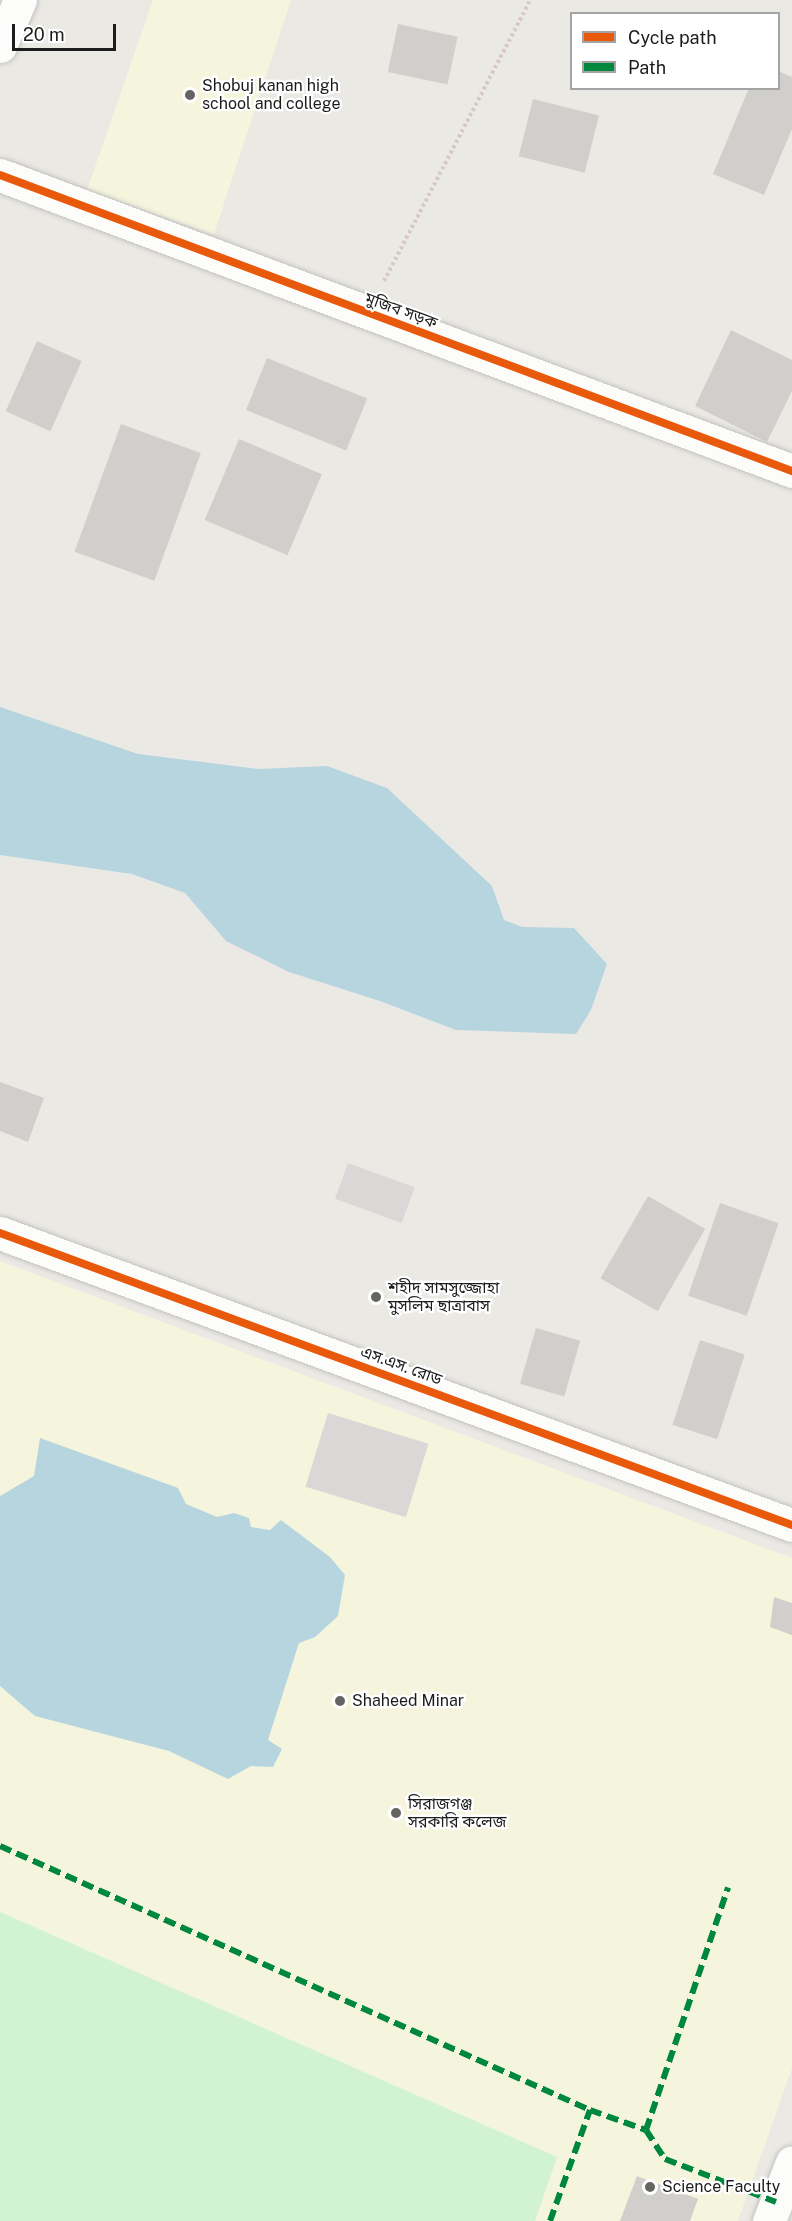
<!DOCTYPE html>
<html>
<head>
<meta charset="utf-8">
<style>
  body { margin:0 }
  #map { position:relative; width:792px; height:2221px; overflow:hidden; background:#ebe9e4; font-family:"Public Sans","Noto Sans Bengali",sans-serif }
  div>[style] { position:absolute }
  .residential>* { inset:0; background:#dad8d6; transform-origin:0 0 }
  .education>* { inset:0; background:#f5f5de }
  .religious>* { inset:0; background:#d9d8d6; transform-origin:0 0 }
  .park>* { inset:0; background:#d1f3d2 }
  .water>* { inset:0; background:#b6d5df }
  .building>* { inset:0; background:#d1cfcb; transform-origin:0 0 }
  .path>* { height:4px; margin-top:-2px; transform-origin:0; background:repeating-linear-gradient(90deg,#d7c8c3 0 3px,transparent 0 6px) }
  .roads { filter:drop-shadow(0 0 2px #c3c2c0) drop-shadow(0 0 2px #c3c2c0) }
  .minor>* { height:33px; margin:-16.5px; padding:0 16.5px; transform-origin:16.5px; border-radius:16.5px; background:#fcfcfb }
  .quiet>* { height:6px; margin-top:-3px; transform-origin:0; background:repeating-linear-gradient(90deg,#00873e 0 12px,transparent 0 18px) }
  .cycleway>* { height:8px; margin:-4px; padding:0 4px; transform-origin:4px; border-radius:4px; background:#e8590c }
  .dots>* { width:16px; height:16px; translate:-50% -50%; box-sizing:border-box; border:3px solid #fff; border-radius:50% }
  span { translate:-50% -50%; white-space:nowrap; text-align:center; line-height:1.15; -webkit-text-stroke:4.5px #fff; paint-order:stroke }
  .poi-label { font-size:16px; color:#1c1c1c }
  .left { translate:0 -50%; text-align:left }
  .street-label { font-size:16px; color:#1c1c1c }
  .legend { position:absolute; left:570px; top:12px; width:210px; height:78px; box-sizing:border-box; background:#fff; border:2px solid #a4a4a4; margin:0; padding:8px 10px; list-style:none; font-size:18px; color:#1c1c1c }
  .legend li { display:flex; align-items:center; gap:12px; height:30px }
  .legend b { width:30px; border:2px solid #a4a4a4 }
  .scale { position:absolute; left:12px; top:24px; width:104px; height:27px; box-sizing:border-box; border:3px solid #1c1c1c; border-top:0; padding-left:8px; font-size:18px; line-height:21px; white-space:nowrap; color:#1c1c1c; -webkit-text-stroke:4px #fff; paint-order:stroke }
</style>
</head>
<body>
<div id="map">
  <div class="residential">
    <i style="left:348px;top:1163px;width:71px;height:38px;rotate:20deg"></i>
  </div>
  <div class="education">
    <i style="clip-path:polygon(153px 0,291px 0,214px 234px,87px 190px)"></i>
    <i style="clip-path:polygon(0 1261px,792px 1558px,792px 2068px,738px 2221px,0 2221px)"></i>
  </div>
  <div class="religious">
    <i style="left:328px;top:1413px;width:105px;height:77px;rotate:17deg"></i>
  </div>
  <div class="park">
    <i style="clip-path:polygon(0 1912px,557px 2157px,535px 2221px,0 2221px)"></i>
  </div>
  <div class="water">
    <i style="clip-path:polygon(0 707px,138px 754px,259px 769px,327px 766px,387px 788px,492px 886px,504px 920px,522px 927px,574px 928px,607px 964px,591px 1010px,576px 1034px,456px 1030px,380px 1001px,289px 972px,226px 941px,185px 893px,132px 874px,0 855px)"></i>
    <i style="clip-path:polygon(40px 1438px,178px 1488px,186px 1504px,217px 1517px,234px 1513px,249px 1518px,251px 1527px,270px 1530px,281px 1520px,330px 1557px,345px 1575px,338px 1616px,315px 1637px,299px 1643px,268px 1740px,282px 1749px,273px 1767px,251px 1766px,228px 1779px,169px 1751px,35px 1716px,0 1686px,0 1496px,34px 1476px)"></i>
  </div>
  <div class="building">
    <i style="left:398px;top:24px;width:61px;height:49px;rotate:12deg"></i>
    <i style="clip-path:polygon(778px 71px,792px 77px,792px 129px,764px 195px,713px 174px,749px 88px,778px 88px)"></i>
    <i style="left:533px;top:99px;width:68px;height:59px;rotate:14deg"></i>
    <i style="clip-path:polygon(731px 330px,792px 360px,792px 391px,767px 442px,695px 406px)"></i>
    <i style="left:37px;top:341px;width:49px;height:77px;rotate:24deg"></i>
    <i style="left:267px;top:358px;width:108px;height:56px;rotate:22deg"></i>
    <i style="left:121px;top:424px;width:85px;height:136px;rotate:20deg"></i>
    <i style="left:239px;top:439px;width:90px;height:88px;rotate:23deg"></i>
    <i style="clip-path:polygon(0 1082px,44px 1098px,28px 1142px,0 1131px)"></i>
    <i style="left:648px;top:1196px;width:66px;height:95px;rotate:30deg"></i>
    <i style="left:720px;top:1203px;width:62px;height:98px;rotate:19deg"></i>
    <i style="left:536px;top:1328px;width:46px;height:58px;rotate:16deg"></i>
    <i style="left:700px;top:1340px;width:47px;height:89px;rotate:18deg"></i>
    <i style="clip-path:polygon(774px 1597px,792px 1603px,792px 1635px,770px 1627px)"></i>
    <i style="clip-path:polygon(637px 2176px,698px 2199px,690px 2221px,620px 2221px)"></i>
  </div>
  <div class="path">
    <i style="left:384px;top:281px;width:317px;rotate:-62.5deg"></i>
  </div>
  <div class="roads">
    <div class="minor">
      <i style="left:0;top:46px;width:50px;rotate:-66.5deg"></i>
      <i style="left:0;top:175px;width:846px;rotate:20.49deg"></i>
      <i style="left:0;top:1233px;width:844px;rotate:20.24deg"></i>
      <i style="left:769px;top:2221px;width:63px;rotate:-68.7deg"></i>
    </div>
  </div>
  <div class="quiet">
    <i style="left:0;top:1846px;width:646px;rotate:24.11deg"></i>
    <i style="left:590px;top:2110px;width:59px;rotate:19.7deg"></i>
    <i style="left:646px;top:2130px;width:256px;rotate:-71.3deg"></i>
    <i style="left:646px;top:2130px;width:35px;rotate:57deg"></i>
    <i style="left:665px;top:2159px;width:119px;rotate:21.2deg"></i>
    <i style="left:550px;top:2221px;width:118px;rotate:-70.2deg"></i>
  </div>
  <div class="cycleway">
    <i style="left:0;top:175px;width:846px;rotate:20.49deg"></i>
    <i style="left:0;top:1233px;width:844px;rotate:20.24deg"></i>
  </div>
  <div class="dots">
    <i style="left:190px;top:95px;background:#646462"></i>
    <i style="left:376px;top:1297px;background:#646462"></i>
    <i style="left:340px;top:1701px;background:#646462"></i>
    <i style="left:396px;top:1813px;background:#646462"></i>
    <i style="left:650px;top:2187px;background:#646462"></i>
  </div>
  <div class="poi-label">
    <span class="left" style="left:202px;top:95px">Shobuj kanan high<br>school and college</span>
    <span class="left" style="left:388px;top:1297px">শহীদ সামসুজ্জোহা<br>মুসলিম ছাত্রাবাস</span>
    <span class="left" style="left:352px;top:1701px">Shaheed Minar</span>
    <span class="left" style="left:408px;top:1813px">সিরাজগঞ্জ<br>সরকারি কলেজ</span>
    <span class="left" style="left:662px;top:2187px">Science Faculty</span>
  </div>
  <div class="street-label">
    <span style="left:401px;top:311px;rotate:20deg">মুজিব সড়ক</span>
    <span style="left:401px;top:1366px;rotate:20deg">এস.এস. রোড</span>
  </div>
  <ul class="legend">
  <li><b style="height:8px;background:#e8590c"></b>Cycle path</li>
  <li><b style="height:8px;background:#00873e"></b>Path</li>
  </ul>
  <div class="scale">20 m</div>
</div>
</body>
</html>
